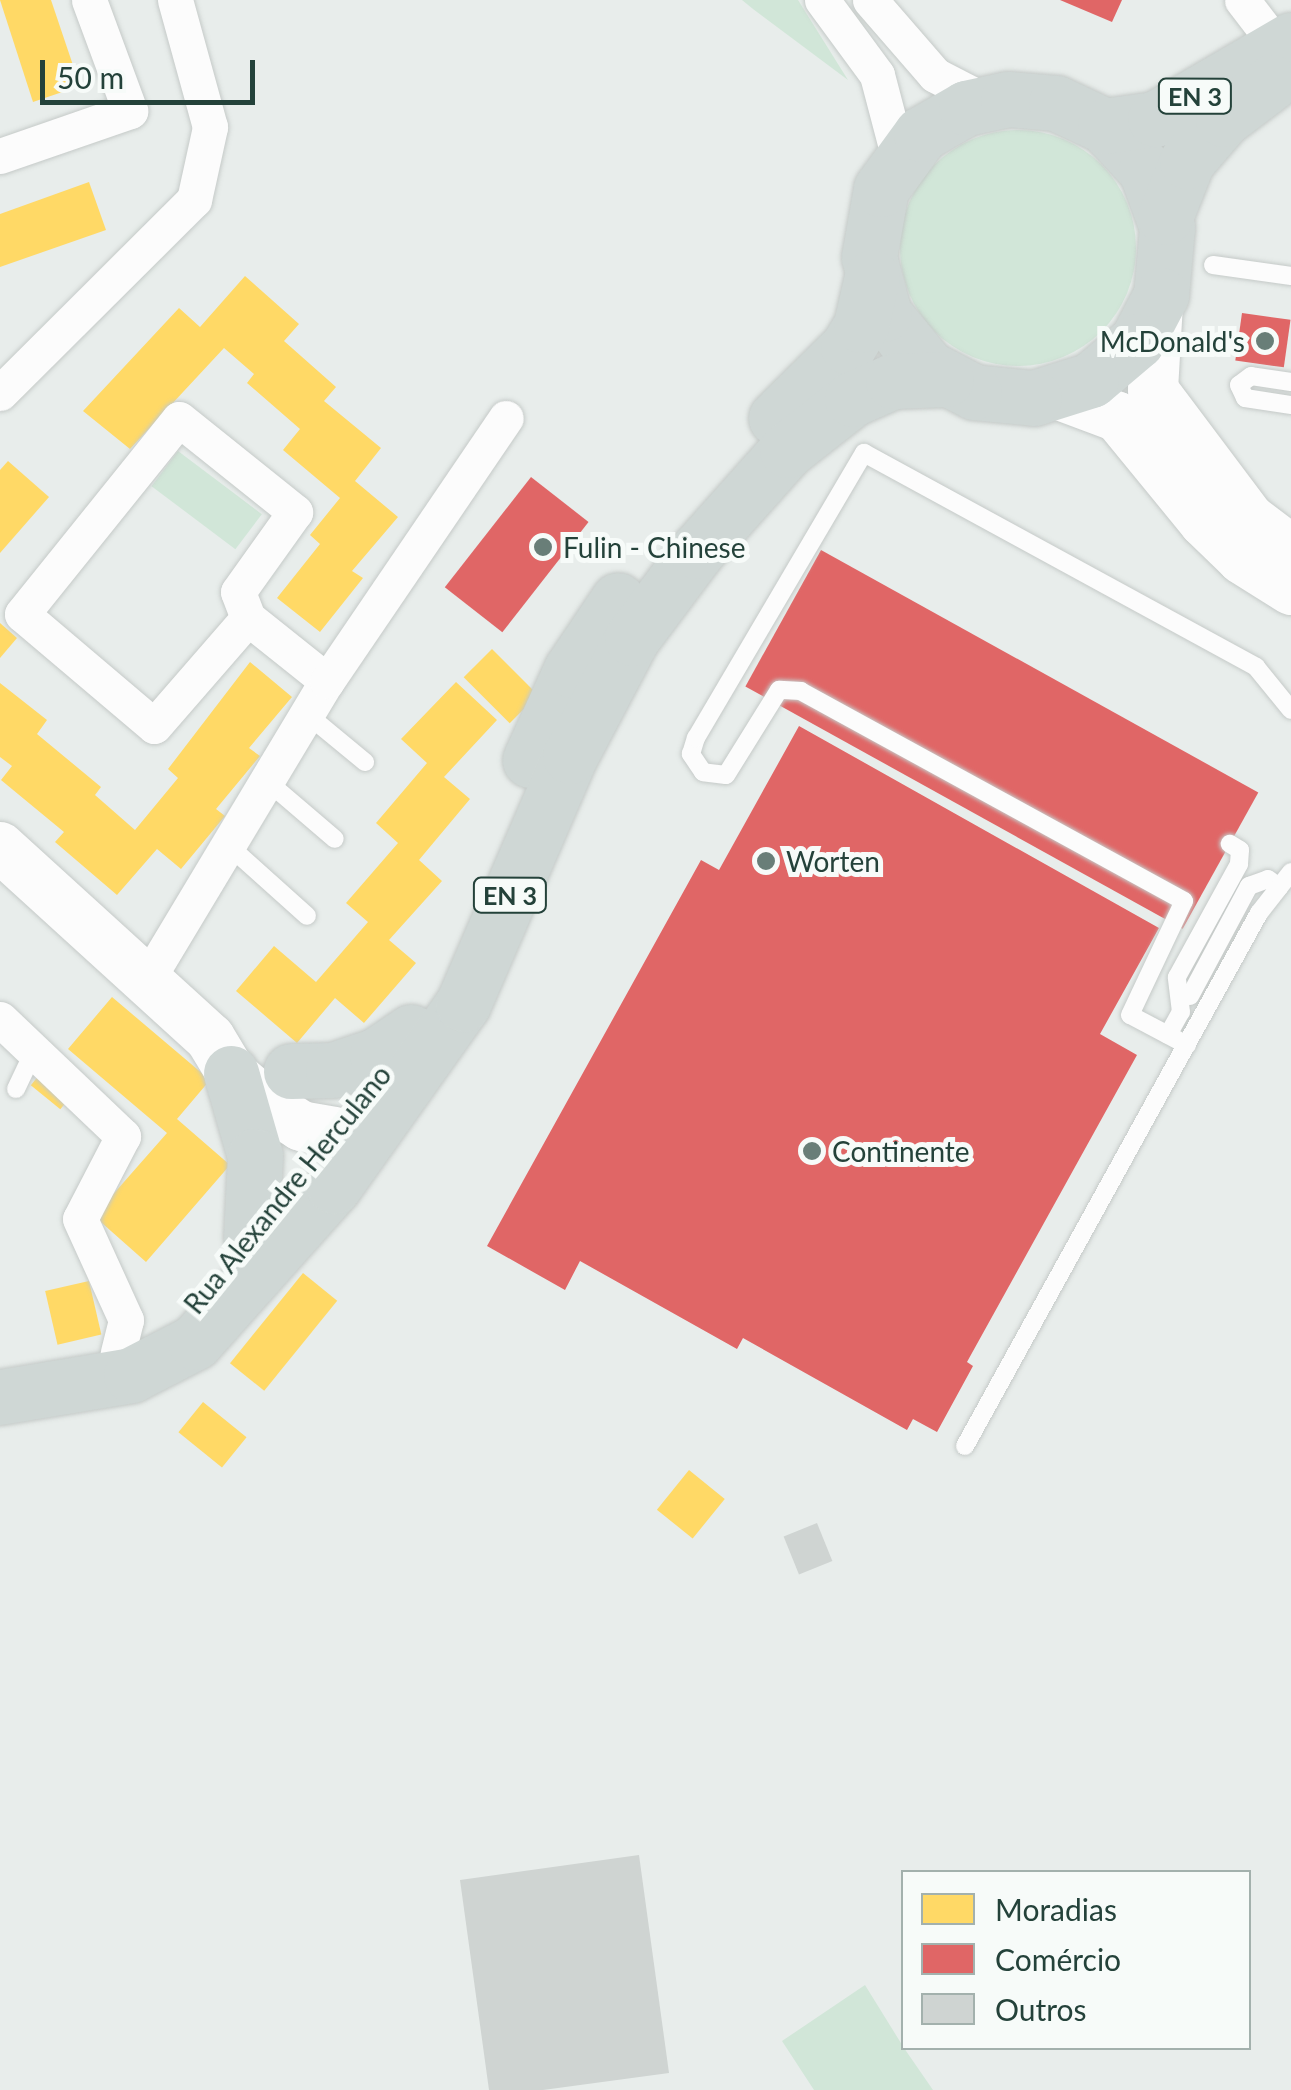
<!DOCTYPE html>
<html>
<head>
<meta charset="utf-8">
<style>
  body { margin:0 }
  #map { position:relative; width:1291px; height:2090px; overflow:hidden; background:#e8edeb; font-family:Lato,sans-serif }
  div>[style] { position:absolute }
  .green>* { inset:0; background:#d1e6d8; transform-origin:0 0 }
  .round { border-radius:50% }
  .homes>* { inset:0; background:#ffd966; transform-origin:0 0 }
  .shops>* { inset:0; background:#e06666; transform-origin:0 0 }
  .building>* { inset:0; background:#cfd4d2; transform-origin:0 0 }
  .roads { filter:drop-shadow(0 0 2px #c5cac8) drop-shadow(0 0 2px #c5cac8) }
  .lane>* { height:18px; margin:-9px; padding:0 9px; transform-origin:9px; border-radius:9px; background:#fcfcfc }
  .street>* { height:35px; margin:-17.5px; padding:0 17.5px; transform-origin:17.5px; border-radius:17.5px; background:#fcfcfc }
  .secondary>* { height:50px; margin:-25px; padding:0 25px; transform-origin:25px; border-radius:25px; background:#fcfcfc }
  .primary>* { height:55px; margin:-27.5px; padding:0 27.5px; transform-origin:27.5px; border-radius:27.5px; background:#cfd7d5 }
  .dots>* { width:28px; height:28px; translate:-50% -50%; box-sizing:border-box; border:5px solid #f7fbf9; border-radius:50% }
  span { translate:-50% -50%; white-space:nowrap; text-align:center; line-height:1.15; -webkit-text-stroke:10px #f7fbf9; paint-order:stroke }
  .shield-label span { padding:2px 8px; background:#f7fbf9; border:2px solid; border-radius:8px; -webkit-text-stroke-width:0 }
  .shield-label { font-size:25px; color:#24423a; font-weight:700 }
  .poi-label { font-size:28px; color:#24423a }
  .right { translate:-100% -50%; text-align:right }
  .left { translate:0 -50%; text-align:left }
  .street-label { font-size:28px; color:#24423a }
  .legend { position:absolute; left:901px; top:1870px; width:350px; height:180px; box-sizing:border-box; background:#f7fbf9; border:2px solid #a3b1ad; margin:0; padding:12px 18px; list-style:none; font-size:30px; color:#24423a }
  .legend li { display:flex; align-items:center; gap:20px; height:50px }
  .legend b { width:50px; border:2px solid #a3b1ad }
  .scale { position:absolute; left:40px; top:60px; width:215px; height:45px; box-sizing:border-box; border:5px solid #24423a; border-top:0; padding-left:12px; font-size:30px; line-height:35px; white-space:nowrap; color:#24423a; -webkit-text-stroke:8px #f7fbf9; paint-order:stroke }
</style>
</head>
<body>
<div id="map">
  <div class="green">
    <i style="clip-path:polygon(742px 0,798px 0,848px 80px,753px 9px)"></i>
    <i class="round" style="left:900px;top:130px;width:236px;height:236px"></i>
    <i style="left:178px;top:451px;width:105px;height:44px;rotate:37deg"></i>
    <i style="clip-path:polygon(865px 1985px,904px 2048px,933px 2090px,814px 2090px,782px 2041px)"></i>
  </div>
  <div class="homes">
    <i style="clip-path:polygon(0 0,51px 0,80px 86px,33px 102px)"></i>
    <i style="clip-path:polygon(89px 182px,106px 230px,0 267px,0 214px)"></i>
    <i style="clip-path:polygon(245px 276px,299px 324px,284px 341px,336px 387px,324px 401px,381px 448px,355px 481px,398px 517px,352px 571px,363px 578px,320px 632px,277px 598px,320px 544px,310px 535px,340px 498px,283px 450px,300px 429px,247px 383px,254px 374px,224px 348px,130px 449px,83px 411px,179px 308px,200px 327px)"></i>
    <i style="clip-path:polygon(8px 461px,49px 497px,0 553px,0 470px)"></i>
    <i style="clip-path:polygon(0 623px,17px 638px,0 658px)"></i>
    <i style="left:492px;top:649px;width:65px;height:40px;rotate:45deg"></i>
    <i style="clip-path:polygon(250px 662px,292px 697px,249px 748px,260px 756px,216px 809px,225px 816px,181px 869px,157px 849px,117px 895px,55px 842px,64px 832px,1px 780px,12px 766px,0 757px,0 683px,47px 720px,37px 734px,101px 787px,95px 795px,135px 830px,178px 778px,168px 769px)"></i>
    <i style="clip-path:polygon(456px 682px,497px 720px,444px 777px,470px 799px,419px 860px,442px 881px,389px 940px,416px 963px,364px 1023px,335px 998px,297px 1043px,236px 991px,274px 946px,316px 982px,368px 922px,346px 903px,398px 843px,376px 823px,427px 763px,401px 739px)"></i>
    <i style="clip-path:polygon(112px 997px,210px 1080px,177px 1119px,230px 1165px,146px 1262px,94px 1216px,167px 1133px,68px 1049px)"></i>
    <i style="left:44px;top:1069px;width:38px;height:21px;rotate:39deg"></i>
    <i style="left:303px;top:1273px;width:44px;height:116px;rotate:39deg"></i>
    <i style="left:89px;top:1281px;width:55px;height:45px;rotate:77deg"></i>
    <i style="left:203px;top:1402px;width:56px;height:39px;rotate:39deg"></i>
    <i style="left:689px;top:1470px;width:46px;height:51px;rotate:39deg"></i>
  </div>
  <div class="shops">
    <i style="clip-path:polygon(1060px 0,1122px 0,1112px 22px)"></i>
    <i style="left:1242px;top:313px;width:49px;height:48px;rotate:8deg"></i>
    <i style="left:531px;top:477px;width:73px;height:140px;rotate:38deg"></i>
    <i style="left:821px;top:550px;width:500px;height:156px;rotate:29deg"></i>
    <i style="clip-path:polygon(799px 726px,1159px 928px,1100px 1034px,1137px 1055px,967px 1362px,973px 1366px,937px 1432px,913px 1419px,907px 1430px,743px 1338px,737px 1349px,580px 1261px,565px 1290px,487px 1246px,701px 860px,719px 870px)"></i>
  </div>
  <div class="building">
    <i style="left:817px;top:1523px;width:41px;height:36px;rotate:68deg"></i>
    <i style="clip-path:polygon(639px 1855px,669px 2073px,543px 2090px,489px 2090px,460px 1880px)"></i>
  </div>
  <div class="roads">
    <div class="lane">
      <i style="left:1213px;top:265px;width:79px;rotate:8deg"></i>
      <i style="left:1291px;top:382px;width:40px;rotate:-171.5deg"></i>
      <i style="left:1251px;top:376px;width:15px;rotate:143deg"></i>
      <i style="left:1239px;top:385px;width:14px;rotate:65deg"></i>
      <i style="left:1245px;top:398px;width:47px;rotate:8.7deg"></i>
      <i style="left:308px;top:715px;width:74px;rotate:39.5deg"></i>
      <i style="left:267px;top:781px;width:89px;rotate:40.5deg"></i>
      <i style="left:228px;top:845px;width:106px;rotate:41.9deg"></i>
      <i style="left:1190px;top:996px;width:125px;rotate:-61.8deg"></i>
      <i style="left:1249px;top:886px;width:20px;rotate:-20deg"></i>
      <i style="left:1268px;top:879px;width:14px;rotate:36deg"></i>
      <i style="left:1168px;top:1035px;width:26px;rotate:-61deg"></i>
      <i style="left:1181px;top:1012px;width:35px;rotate:-97deg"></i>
      <i style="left:1177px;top:977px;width:129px;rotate:-61.2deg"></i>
      <i style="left:1239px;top:864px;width:14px;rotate:-86deg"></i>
      <i style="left:1240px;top:850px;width:12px;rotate:-149deg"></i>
      <i style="left:1187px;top:1045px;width:64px;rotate:-152.2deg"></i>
      <i style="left:1130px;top:1015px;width:126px;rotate:-64.7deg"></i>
      <i style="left:1184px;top:901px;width:437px;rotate:-151.3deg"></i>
      <i style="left:801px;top:691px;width:22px;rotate:-177deg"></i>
      <i style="left:779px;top:690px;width:100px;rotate:121.9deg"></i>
      <i style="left:726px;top:775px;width:23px;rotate:-173deg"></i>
      <i style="left:703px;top:772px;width:22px;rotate:-124deg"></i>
      <i style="left:691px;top:754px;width:17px;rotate:-73deg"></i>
      <i style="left:696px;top:738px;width:331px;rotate:-59.5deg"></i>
      <i style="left:864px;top:453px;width:447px;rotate:28.6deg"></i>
      <i style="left:1256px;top:667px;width:55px;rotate:50.9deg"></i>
      <i style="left:16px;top:1089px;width:42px;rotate:-64.7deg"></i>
      <i style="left:965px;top:1446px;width:609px;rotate:-61.12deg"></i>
      <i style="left:1259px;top:913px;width:52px;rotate:-52deg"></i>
    </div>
    <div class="street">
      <i style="left:822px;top:0;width:93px;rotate:53.7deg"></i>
      <i style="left:877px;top:75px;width:87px;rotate:75.3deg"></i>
      <i style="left:870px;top:0;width:99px;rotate:49.1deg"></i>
      <i style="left:935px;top:75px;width:59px;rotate:27.4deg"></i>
      <i style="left:1242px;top:0;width:59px;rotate:52.5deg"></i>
      <i style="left:0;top:156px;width:138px;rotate:-19.1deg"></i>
      <i style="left:130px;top:111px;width:118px;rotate:-110.3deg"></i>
      <i style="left:0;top:393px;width:274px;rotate:-44.9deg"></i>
      <i style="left:194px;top:200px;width:75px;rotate:-77.6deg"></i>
      <i style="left:210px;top:127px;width:132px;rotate:-105.4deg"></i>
      <i style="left:248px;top:618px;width:143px;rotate:131deg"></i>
      <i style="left:154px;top:726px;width:173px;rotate:-139.7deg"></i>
      <i style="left:22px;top:614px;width:250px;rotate:-51.2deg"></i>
      <i style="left:179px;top:419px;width:149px;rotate:38.7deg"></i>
      <i style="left:295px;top:512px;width:98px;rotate:125.5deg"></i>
      <i style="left:238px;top:592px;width:28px;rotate:69deg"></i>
      <i style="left:248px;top:618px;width:101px;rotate:38.6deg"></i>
      <i style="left:147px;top:980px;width:349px;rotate:-59deg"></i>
      <i style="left:327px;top:681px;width:318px;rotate:-55.8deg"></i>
      <i style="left:0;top:1019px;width:170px;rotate:43.6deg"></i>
      <i style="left:123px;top:1136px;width:93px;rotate:117.4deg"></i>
      <i style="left:80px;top:1219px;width:111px;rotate:65.5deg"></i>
      <i style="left:126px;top:1320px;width:34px;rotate:104deg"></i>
    </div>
    <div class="secondary">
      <i style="left:1158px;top:303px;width:87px;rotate:93.3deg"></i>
      <i style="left:1153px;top:390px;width:161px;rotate:53.1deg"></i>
      <i style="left:1250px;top:519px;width:51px;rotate:37.1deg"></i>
      <i style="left:1057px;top:394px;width:65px;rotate:20.7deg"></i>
      <i style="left:1118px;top:417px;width:136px;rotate:50.7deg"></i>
      <i style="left:1204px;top:522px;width:53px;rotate:44.2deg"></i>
      <i style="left:1242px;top:559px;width:58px;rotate:32.3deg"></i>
      <i style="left:0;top:847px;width:284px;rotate:42.3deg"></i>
      <i style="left:210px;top:1038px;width:41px;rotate:59deg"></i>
      <i style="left:231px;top:1073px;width:52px;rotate:40.4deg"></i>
      <i style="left:271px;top:1107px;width:36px;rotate:32deg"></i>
      <i style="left:301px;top:1126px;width:34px;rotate:10deg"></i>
    </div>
    <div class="primary">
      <i style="left:1105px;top:126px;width:60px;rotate:47deg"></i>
      <i style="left:1146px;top:170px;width:61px;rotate:69.8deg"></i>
      <i style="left:1167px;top:227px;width:68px;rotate:95deg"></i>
      <i style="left:1161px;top:295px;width:52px;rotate:117.6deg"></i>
      <i style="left:1137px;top:341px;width:60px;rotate:139.7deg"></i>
      <i style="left:1091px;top:380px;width:60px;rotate:162.5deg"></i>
      <i style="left:1034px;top:398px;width:60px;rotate:-174.3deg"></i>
      <i style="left:974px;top:392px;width:52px;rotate:-152.4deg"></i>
      <i style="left:928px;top:368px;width:70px;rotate:-129.2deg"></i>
      <i style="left:884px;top:314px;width:59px;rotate:-104.7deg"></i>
      <i style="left:869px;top:257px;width:69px;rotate:-80deg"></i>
      <i style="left:881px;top:189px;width:68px;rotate:-54deg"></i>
      <i style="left:921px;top:134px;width:52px;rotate:-30deg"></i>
      <i style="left:966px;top:108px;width:43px;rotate:-12.1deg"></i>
      <i style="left:1008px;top:99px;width:48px;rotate:4.8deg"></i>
      <i style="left:1056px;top:103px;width:54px;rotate:25.1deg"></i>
      <i style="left:1105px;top:126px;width:50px;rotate:-8deg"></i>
      <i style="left:1155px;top:119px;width:157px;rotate:-30.2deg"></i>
      <i style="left:1165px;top:217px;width:60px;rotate:-68.6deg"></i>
      <i style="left:1187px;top:161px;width:55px;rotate:-49.4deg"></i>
      <i style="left:1223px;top:119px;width:61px;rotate:-37.1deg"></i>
      <i style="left:776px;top:418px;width:101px;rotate:-44.6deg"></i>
      <i style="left:848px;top:347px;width:26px;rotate:-59deg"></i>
      <i style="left:861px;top:325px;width:49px;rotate:-77.1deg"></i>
      <i style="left:530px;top:760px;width:99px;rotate:-65.5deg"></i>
      <i style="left:571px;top:670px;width:84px;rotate:-56.1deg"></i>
      <i style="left:291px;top:1071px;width:42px;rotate:-1.4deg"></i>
      <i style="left:333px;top:1070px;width:46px;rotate:-18.8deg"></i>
      <i style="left:377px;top:1055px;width:41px;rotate:-34.1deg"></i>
      <i style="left:231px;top:1073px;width:86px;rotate:73.9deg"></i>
      <i style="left:255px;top:1156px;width:81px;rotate:92.8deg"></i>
      <i style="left:0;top:1397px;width:133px;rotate:-9.5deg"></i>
      <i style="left:131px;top:1375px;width:72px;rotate:-27.3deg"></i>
      <i style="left:195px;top:1342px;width:209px;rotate:-48.3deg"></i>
      <i style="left:334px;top:1186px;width:223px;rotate:-54.7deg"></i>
      <i style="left:463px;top:1004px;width:270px;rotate:-66.7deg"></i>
      <i style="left:570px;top:756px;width:133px;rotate:-62.3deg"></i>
      <i style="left:632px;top:638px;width:109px;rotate:-53.2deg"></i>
      <i style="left:697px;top:551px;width:135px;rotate:-48.3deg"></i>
      <i style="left:787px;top:450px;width:83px;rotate:-38.1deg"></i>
      <i style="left:852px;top:399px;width:45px;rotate:-23.7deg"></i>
      <i style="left:893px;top:381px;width:53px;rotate:-2.2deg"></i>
    </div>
  </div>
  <div class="dots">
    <i style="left:1265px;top:341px;background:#697e78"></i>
    <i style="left:543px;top:547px;background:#697e78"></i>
    <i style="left:766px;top:861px;background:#697e78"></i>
    <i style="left:812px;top:1151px;background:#697e78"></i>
  </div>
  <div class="shield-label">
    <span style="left:1195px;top:96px">EN 3</span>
    <span style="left:510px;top:895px">EN 3</span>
  </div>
  <div class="poi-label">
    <span class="right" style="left:1245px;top:341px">McDonald's</span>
    <span class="left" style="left:563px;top:547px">Fulin - Chinese</span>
    <span class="left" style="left:786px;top:861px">Worten</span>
    <span class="left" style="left:832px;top:1151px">Continente</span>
  </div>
  <div class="street-label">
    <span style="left:287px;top:1189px;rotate:-51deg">Rua Alexandre Herculano</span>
  </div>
  <ul class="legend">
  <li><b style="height:28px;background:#ffd966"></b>Moradias</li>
  <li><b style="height:28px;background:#e06666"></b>Comércio</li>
  <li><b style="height:28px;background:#cfd4d2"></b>Outros</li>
  </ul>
  <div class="scale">50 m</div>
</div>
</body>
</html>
